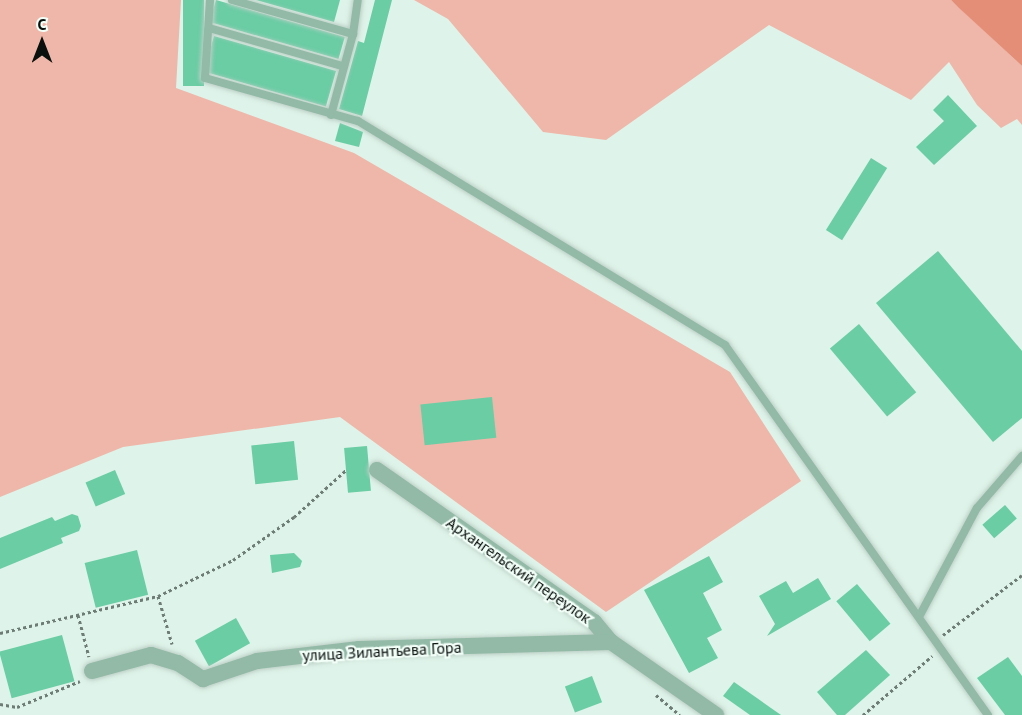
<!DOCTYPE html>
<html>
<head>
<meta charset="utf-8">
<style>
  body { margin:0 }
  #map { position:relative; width:1022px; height:715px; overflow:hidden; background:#def3e9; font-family:"PT Sans",sans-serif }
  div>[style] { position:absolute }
  .green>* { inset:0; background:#efb7a9 }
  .water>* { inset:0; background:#e58e77 }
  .building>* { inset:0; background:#6acda4; transform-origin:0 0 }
  .path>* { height:3px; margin-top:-1.5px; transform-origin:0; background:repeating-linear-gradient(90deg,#6e7c76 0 3px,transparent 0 6px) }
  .roads { filter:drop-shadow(0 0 2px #bccfc6) drop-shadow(0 0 2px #bccfc6) }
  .lane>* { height:8px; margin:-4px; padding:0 4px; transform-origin:4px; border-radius:4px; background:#92baa7 }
  .street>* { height:16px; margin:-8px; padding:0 8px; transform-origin:8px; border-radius:8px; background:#92baa7 }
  span { translate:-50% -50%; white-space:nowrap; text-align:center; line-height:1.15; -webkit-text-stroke:4.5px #f2fef8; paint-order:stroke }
  .street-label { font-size:16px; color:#09100d }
  .north { position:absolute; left:12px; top:12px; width:60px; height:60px; -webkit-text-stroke:4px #f2fef8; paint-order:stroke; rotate:0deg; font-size:16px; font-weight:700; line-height:24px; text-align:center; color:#09100d }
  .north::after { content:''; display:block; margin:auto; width:21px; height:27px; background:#09100d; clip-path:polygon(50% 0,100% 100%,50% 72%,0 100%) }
</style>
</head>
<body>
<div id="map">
  <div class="green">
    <i style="clip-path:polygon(0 0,181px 0,176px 88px,354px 153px,730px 372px,801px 481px,606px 612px,340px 417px,123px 447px,0 497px)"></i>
    <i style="clip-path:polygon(414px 0,951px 0,1022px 66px,1022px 125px,1017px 119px,1001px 128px,977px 105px,949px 62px,911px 100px,769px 25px,606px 140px,543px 132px,448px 19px)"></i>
  </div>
  <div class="water">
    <i style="clip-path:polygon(951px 0,1022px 0,1022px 66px,959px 8px)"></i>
  </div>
  <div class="building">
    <i style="left:183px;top:0;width:21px;height:86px"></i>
    <i style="left:216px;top:0;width:134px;height:23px;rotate:16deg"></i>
    <i style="clip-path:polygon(256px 0,340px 0,334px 22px)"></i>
    <i style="clip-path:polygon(375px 0,392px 0,362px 116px,339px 109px,358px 41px,364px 43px)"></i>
    <i style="left:214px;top:36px;width:127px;height:37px;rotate:16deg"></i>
    <i style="clip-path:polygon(948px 95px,977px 126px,934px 165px,916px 147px,944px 121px,933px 110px)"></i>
    <i style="clip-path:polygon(340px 123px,363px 132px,359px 147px,335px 141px)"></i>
    <i style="left:871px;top:158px;width:19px;height:85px;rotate:32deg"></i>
    <i style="clip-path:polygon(938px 251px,1022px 351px,1022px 418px,993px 442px,876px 303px)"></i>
    <i style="left:859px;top:324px;width:89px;height:38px;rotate:50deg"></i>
    <i style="left:492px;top:397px;width:41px;height:72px;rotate:84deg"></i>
    <i style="left:294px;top:441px;width:39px;height:43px;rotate:84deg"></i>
    <i style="left:367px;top:446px;width:45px;height:23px;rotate:85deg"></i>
    <i style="left:115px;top:470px;width:26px;height:32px;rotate:67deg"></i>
    <i style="left:1005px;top:505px;width:18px;height:30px;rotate:49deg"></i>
    <i style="clip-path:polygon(72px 514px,78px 516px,81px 526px,79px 531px,61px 538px,63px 543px,0 569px,0 538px,52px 517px,55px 521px)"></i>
    <i style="left:137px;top:550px;width:46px;height:54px;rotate:76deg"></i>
    <i style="clip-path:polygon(294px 553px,302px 561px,300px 567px,272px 573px,270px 555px)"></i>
    <i style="clip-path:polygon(709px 556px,723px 582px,703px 593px,722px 630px,707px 638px,718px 658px,689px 673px,644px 590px)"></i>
    <i style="clip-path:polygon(818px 578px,831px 599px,767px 636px,775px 624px,759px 596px,786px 581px,793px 593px)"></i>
    <i style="left:857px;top:584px;width:52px;height:27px;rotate:50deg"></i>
    <i style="left:236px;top:618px;width:29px;height:47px;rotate:61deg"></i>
    <i style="left:62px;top:635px;width:48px;height:65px;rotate:75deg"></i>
    <i style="clip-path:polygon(866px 650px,890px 675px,845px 715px,837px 715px,817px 692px)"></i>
    <i style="clip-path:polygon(1008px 657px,1022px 676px,1022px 715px,1005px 715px,977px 678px)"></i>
    <i style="left:592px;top:676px;width:28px;height:29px;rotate:69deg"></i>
    <i style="clip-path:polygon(734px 682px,781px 715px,750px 715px,723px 696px)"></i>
  </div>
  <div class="path">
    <i style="left:158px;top:596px;width:50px;rotate:73.7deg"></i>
    <i style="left:78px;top:615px;width:43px;rotate:75.3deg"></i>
    <i style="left:0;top:633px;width:162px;rotate:-13.2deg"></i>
    <i style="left:158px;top:596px;width:83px;rotate:-25.6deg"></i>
    <i style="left:233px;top:560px;width:75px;rotate:-35.2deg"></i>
    <i style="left:294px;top:517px;width:70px;rotate:-42.1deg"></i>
    <i style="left:943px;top:635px;width:99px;rotate:-37.2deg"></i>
    <i style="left:656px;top:695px;width:31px;rotate:40deg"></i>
    <i style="left:0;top:704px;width:17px;rotate:10deg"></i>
    <i style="left:17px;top:707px;width:68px;rotate:-22.4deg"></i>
    <i style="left:863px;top:715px;width:91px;rotate:-40.5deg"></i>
  </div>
  <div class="roads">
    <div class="lane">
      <i style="left:210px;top:0;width:78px;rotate:93.7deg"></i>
      <i style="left:205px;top:78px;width:159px;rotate:15.7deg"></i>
      <i style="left:358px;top:121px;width:430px;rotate:31.4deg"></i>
      <i style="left:725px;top:345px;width:454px;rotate:54.6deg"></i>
      <i style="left:232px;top:0;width:126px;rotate:15.7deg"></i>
      <i style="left:209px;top:28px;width:138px;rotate:15.9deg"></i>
      <i style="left:331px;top:115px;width:84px;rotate:-74.8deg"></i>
      <i style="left:353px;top:34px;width:34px;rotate:-82deg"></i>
      <i style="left:920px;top:615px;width:121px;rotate:-62deg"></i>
      <i style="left:977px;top:508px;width:69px;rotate:-49.1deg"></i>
    </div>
    <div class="street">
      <i style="left:377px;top:470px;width:265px;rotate:35deg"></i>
      <i style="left:594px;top:622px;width:26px;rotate:50deg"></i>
      <i style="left:611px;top:642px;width:128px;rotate:34.8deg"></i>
      <i style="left:92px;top:671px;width:61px;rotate:-15.2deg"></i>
      <i style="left:151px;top:655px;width:28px;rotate:17deg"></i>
      <i style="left:178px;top:663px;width:30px;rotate:33deg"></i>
      <i style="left:203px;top:679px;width:57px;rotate:-18.4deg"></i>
      <i style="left:257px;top:661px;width:103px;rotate:-6.7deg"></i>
      <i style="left:359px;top:649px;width:252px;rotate:-1.6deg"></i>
    </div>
  </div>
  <div class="street-label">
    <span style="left:519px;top:570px;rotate:35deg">Архангельский переулок</span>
    <span style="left:382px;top:651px;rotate:-3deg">улица Зилантьева Гора</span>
  </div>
  <div class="north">С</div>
</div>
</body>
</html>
